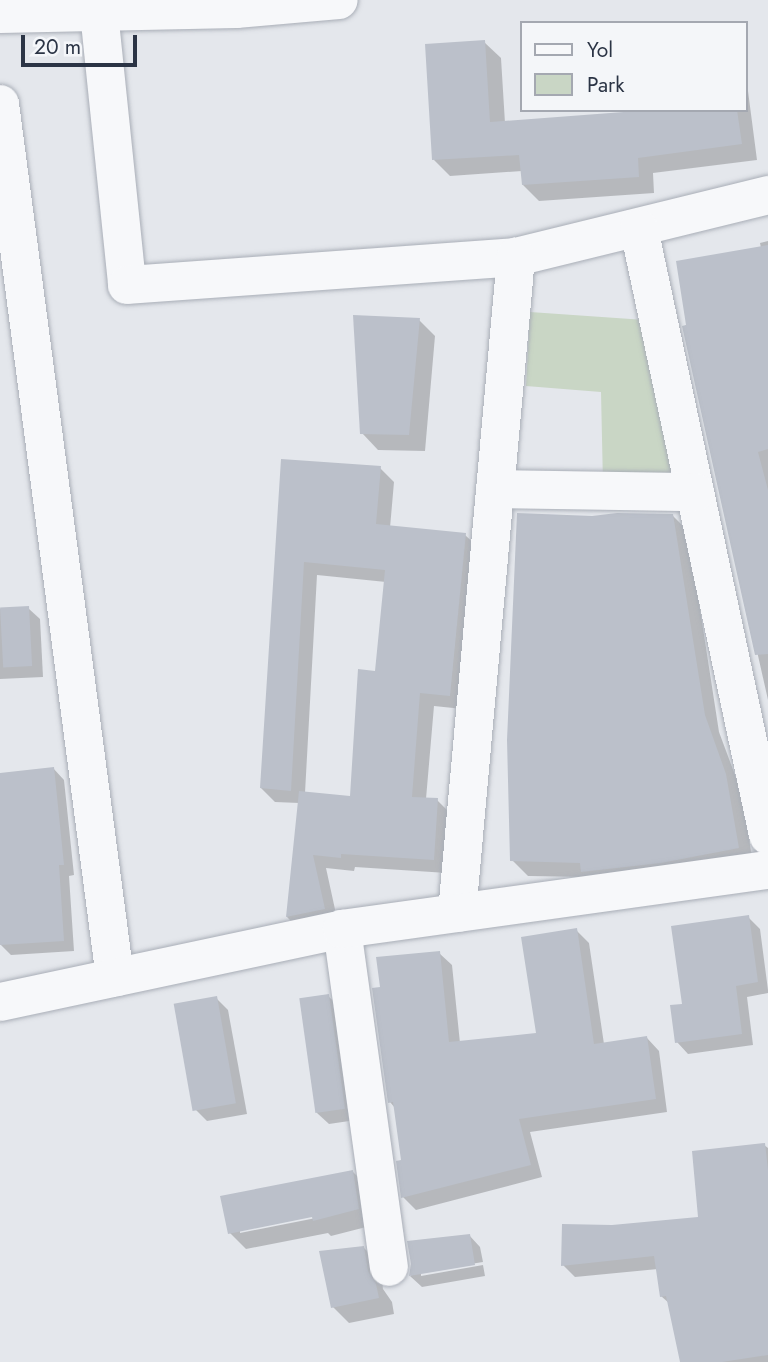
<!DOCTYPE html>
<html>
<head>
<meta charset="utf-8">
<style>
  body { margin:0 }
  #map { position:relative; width:768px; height:1362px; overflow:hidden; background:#e4e7ec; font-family:Jost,sans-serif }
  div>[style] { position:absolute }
  .green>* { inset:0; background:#c9d6c5 }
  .shadow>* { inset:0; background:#0003 }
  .building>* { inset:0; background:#bbc0ca; transform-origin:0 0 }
  .roads { filter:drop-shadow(0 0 2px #a9aeb7) drop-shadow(0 0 2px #a9aeb7) }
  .minor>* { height:38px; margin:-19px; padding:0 19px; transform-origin:19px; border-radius:19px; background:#f7f8fa }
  span { translate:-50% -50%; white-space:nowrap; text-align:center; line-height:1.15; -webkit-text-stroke:7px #f4f6f9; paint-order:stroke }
  .legend { position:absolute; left:520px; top:21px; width:228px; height:91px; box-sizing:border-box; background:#f4f6f9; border:2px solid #a4a8b1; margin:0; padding:9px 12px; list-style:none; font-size:21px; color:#2b3445 }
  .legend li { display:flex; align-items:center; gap:14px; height:35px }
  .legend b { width:35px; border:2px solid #a4a8b1 }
  .scale { position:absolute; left:21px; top:35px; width:116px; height:32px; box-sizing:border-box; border:4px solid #2b3445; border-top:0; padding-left:9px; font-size:21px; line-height:24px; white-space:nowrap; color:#2b3445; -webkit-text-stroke:5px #f4f6f9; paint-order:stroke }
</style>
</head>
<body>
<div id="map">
  <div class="green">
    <i style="clip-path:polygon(530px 312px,645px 320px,661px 394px,672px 481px,603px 485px,601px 392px,526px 386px)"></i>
  </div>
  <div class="shadow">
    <i style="clip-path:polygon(484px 42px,501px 58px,505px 123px,665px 110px,745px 110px,745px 68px,757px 160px,653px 173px,654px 193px,539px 201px,523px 185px,522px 171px,450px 176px,434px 160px)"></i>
    <i style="clip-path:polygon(768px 241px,768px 700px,684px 327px,761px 248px,760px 243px)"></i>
    <i style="clip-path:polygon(419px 320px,435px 336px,425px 451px,378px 450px,362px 433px)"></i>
    <i style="clip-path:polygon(evenodd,283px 461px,380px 468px,394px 482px,390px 528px,465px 535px,479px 548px,463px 709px,434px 706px,426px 799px,437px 800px,451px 814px,447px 873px,355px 867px,354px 871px,326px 868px,338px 923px,301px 931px,287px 917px,299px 803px,275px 802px,261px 788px,283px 461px,317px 575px,386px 582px,377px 673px,351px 798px,305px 793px,317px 575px)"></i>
    <i style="clip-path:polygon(672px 515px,688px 531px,719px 732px,741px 791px,753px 863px,588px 877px,528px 876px,512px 860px,592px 518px)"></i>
    <i style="clip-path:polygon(28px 608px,40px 619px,43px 677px,0 679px,0 609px)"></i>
    <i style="clip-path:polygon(53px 768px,64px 780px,74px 875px,69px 876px,74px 951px,11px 955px,0 944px,0 774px)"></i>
    <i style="clip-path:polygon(748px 917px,760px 929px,768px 990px,768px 993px,747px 997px,753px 1045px,688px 1054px,677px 1042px,684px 1005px)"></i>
    <i style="clip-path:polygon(576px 930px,589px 943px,604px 1044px,647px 1038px,659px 1051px,667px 1112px,530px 1132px,542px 1177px,416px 1210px,403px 1197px,403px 1161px,395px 1108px,390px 1102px,381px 989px,439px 953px,452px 965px,460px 1043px,538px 1035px)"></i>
    <i style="clip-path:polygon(328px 996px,340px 1007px,356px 1120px,329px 1124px,317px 1113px)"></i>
    <i style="clip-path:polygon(216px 998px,228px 1010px,247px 1114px,207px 1121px,196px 1110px)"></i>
    <i style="clip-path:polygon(764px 1145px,768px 1148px,768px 1362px,681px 1362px,670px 1304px,661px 1296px,658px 1269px,575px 1277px,563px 1265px,612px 1227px,700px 1219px)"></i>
    <i style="clip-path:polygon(evenodd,353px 1172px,369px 1188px,374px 1225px,331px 1236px,328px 1233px,246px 1249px,230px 1233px,353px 1172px,321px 1213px,321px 1217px,240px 1233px,240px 1230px,321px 1213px)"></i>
    <i style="clip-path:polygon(469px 1235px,480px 1247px,483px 1262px,421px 1272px,421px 1276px,483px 1265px,485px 1276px,422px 1287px,410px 1276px)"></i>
    <i style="clip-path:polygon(363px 1247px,380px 1264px,383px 1289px,392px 1302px,394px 1314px,349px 1323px,333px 1307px)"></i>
  </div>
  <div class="building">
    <i style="clip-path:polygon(485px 40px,490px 122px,650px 110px,737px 110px,742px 144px,638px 158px,639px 177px,522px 185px,519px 155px,432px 160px,425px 44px)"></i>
    <i style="clip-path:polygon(768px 245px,768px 449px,758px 452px,768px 490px,768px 654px,755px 655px,682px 326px,686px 325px,676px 261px)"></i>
    <i style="clip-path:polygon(353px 315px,420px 318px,409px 435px,360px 434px)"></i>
    <i style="clip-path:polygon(281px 459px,381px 466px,376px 524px,466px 533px,450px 696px,420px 693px,412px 797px,438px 798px,434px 860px,341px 854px,341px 858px,313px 855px,325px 909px,286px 917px,299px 791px,350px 796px,358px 669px,375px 671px,385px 570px,304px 562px,291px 791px,260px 788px)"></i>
    <i style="clip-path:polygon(517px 513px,592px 516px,617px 513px,673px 514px,705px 715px,726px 774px,739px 848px,661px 863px,581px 872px,580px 863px,510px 861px,507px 740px)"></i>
    <i style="left:29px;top:606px;width:60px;height:29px;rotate:87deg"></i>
    <i style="clip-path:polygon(54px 767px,64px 865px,59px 865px,64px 941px,0 945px,0 773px)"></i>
    <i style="clip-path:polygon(749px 915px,758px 982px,736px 986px,742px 1034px,675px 1043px,670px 1005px,682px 1004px,671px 926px)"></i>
    <i style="clip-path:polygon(577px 928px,594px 1044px,647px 1036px,656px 1099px,519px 1119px,531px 1165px,401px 1198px,396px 1161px,401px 1160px,393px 1102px,388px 1103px,372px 988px,380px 987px,376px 957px,440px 951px,449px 1042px,536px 1033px,521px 937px)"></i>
    <i style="left:329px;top:994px;width:116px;height:30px;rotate:82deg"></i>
    <i style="left:217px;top:996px;width:109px;height:44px;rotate:80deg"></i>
    <i style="clip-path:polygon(765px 1143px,768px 1170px,768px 1355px,722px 1362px,680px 1362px,666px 1296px,660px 1297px,654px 1256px,561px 1266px,562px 1224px,612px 1225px,698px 1217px,692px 1151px)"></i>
    <i style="clip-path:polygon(353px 1170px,359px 1209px,313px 1221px,312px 1217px,228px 1234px,220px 1196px)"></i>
    <i style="clip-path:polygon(470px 1234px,475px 1265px,409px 1276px,411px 1264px,407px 1241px)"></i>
    <i style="clip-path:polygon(364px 1246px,368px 1271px,376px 1284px,379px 1298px,331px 1308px,319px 1251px)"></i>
  </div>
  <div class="roads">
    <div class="minor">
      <i style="left:99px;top:12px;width:274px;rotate:84.1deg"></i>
      <i style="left:127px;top:285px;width:390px;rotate:-4.1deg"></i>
      <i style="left:516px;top:257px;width:260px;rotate:-13.8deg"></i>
      <i style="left:0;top:14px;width:236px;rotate:-1.2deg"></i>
      <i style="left:236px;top:9px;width:103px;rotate:-5deg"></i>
      <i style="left:0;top:104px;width:881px;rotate:82.5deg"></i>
      <i style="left:639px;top:229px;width:620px;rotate:77.98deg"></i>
      <i style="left:495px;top:489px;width:200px;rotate:0.9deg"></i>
      <i style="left:457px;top:913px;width:659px;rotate:-84.86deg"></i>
      <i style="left:342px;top:929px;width:341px;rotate:82.1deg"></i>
      <i style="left:0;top:1002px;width:350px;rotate:-12deg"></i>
      <i style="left:342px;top:929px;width:430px;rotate:-7.9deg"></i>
    </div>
  </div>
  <ul class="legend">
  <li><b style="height:9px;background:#f7f8fa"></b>Yol</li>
  <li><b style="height:19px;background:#c9d6c5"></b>Park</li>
  </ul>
  <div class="scale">20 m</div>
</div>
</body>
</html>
